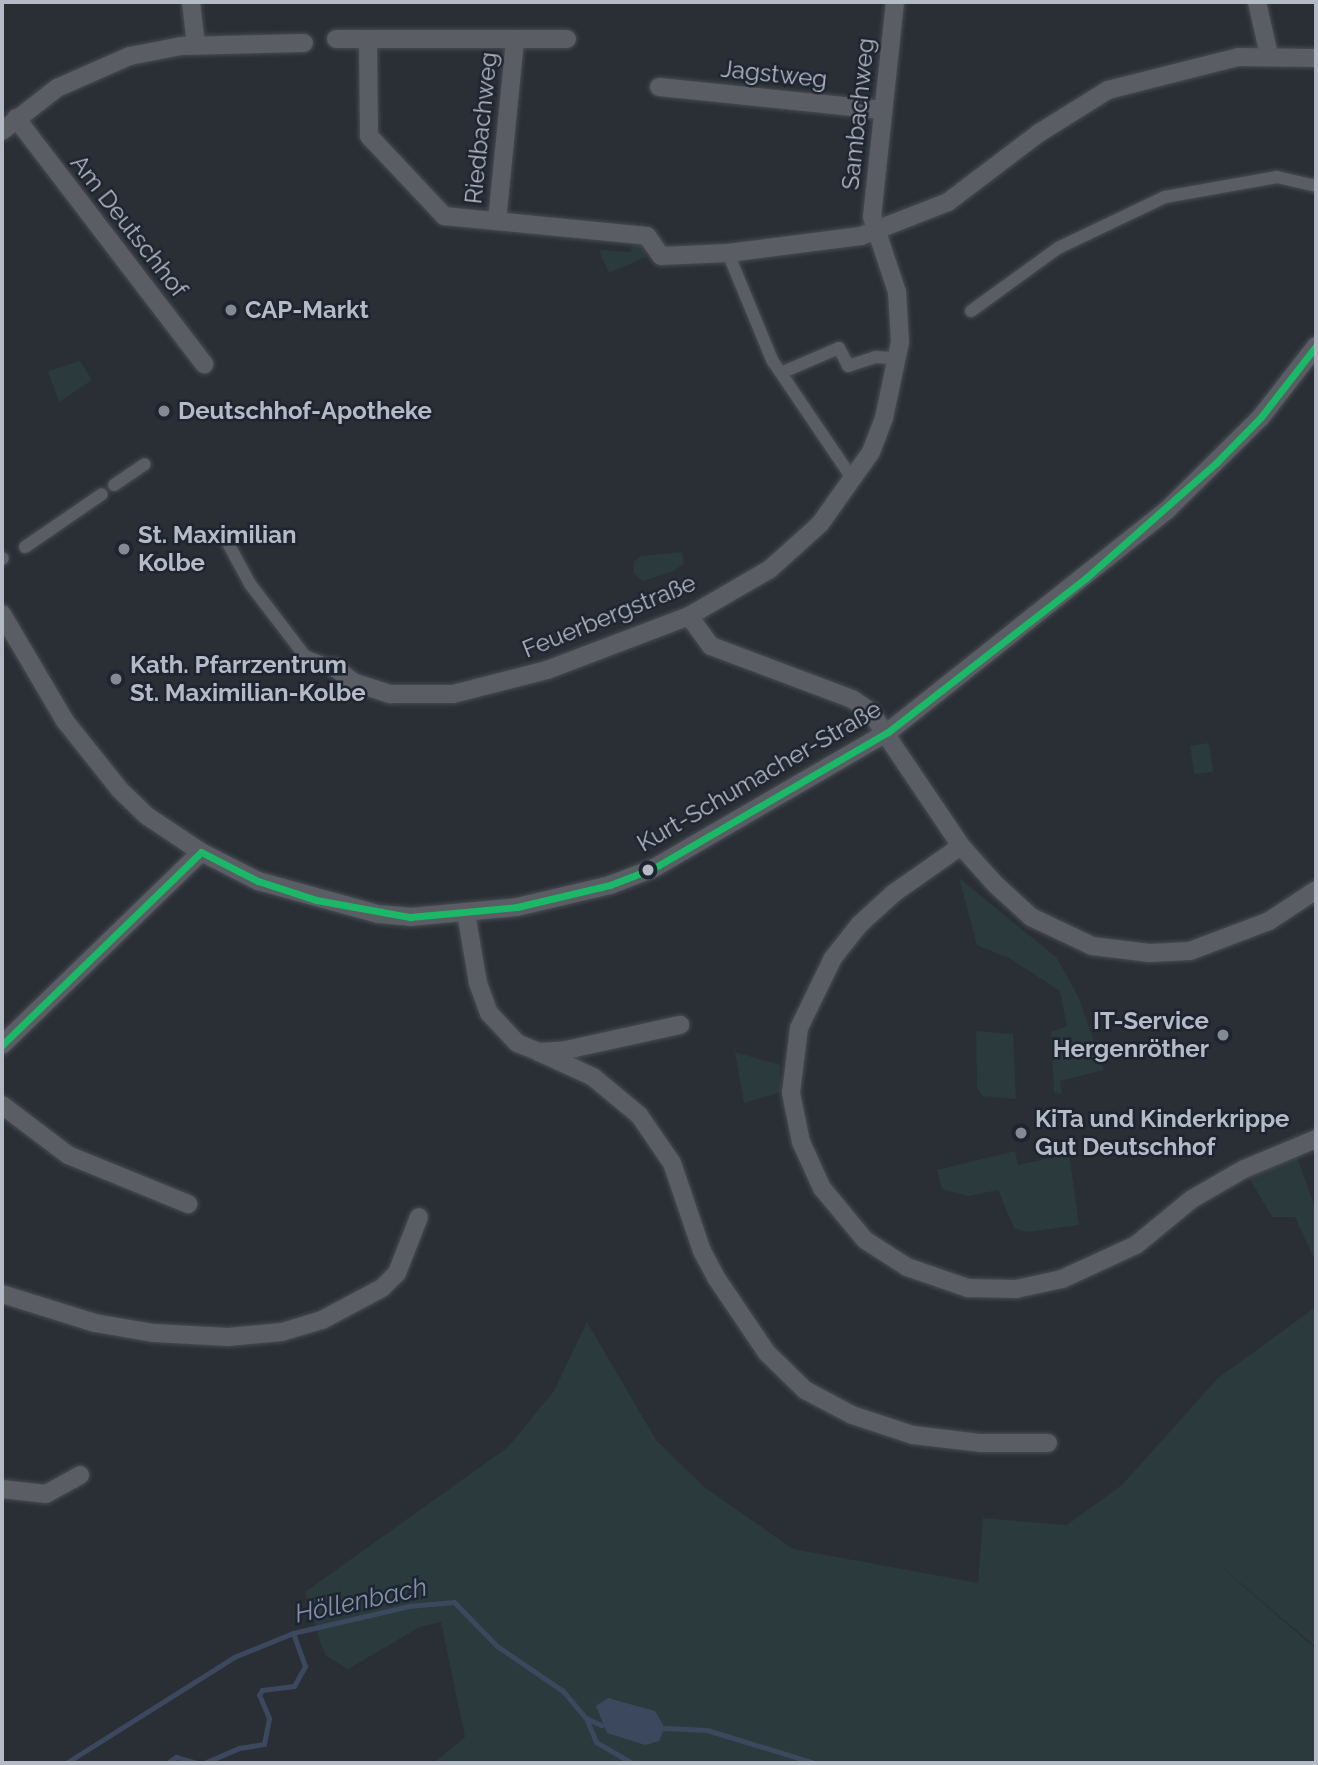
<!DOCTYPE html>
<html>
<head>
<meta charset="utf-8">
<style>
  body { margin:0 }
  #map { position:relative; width:1318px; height:1765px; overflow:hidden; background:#2a2f36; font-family:Raleway,sans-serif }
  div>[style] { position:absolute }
  .green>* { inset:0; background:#2b3a3c; transform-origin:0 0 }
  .water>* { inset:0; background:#3b485e }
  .stream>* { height:5px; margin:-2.5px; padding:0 2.5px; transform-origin:2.5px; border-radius:2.5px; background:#3b485e }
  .roads { filter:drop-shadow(0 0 2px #484b51) drop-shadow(0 0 2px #484b51) }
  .pedestrian>* { height:12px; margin:-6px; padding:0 6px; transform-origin:6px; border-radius:6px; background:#5a5d64 }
  .minor>* { height:18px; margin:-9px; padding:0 9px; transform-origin:9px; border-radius:9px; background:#5a5d64 }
  .bus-1>* { height:7px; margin:-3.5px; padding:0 3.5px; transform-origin:3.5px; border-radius:3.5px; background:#1ab867 }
  .dots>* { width:19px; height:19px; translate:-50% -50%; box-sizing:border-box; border:4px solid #1e2530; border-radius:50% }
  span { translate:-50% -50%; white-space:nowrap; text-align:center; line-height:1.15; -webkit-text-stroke:5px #1e2530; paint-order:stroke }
  .street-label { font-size:24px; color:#b5bbc6 }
  .poi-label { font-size:24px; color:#b5bbc6; font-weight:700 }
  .left { translate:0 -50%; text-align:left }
  .right { translate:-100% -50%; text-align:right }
  .water-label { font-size:26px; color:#7f90ab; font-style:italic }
  .frame { position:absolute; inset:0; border:4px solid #b5bbc6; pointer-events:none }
</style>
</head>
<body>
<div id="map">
  <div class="green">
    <i style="clip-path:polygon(645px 239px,646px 257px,609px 273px,599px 250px,631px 252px,632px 240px)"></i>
    <i style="clip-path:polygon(80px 361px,92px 380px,59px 402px,48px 371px)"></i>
    <i style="clip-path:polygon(682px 552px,684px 564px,673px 571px,643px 581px,634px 574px,634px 562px,641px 556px)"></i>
    <i style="left:1209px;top:743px;width:29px;height:19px;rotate:82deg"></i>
    <i style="clip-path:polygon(959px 878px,1056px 957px,1078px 996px,1104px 1070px,1060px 1081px,1062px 1094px,1054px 1092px,1051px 1032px,1067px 1026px,1060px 991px,1009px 958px,977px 945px)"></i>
    <i style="clip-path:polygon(976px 1031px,1013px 1034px,1016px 1099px,982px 1096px,977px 1088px)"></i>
    <i style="clip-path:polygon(735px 1052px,780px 1065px,781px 1092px,744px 1103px)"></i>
    <i style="clip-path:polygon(1293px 1146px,1316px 1210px,1316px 1262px,1295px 1217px,1272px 1217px,1244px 1169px)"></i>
    <i style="clip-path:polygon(1015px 1151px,1018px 1165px,1069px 1154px,1079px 1225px,1027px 1232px,1014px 1228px,998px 1190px,968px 1196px,942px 1189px,937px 1170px)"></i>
    <i style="clip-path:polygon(1316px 1307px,1316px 1647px,1204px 1552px,1316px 1649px,1316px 1763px,434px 1763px,465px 1737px,441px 1622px,420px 1627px,348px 1669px,326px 1656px,321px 1644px,305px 1592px,508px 1447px,554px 1391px,587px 1322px,656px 1440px,704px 1487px,793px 1549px,978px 1583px,983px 1518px,1067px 1525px,1122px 1485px,1218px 1378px)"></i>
  </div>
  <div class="water">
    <i style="clip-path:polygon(608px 1698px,655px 1711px,665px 1728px,659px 1741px,645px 1745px,607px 1733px,596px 1706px)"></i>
  </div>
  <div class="stream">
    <i style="left:586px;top:1718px;width:17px;rotate:25deg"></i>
    <i style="left:665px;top:1728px;width:42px;rotate:2.7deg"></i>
    <i style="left:707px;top:1730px;width:113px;rotate:17deg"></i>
    <i style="left:66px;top:1763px;width:199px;rotate:-32.2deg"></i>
    <i style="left:234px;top:1657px;width:64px;rotate:-22.1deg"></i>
    <i style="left:293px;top:1633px;width:119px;rotate:-13.1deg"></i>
    <i style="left:409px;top:1606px;width:45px;rotate:-5.1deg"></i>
    <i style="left:454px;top:1602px;width:62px;rotate:45.7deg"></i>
    <i style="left:497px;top:1646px;width:80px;rotate:34.3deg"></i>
    <i style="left:563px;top:1691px;width:35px;rotate:50deg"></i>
    <i style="left:586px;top:1718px;width:26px;rotate:67deg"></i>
    <i style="left:596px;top:1742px;width:42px;rotate:30.3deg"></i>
    <i style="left:167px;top:1763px;width:11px;rotate:-34deg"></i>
    <i style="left:176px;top:1757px;width:22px;rotate:16deg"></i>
    <i style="left:204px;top:1763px;width:38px;rotate:-23deg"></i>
    <i style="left:239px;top:1748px;width:25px;rotate:-9deg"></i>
    <i style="left:264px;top:1744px;width:26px;rotate:-79deg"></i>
    <i style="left:269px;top:1718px;width:25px;rotate:-113deg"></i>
    <i style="left:259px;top:1695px;width:6px;rotate:-59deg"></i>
    <i style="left:262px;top:1690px;width:32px;rotate:-7deg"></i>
    <i style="left:294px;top:1686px;width:23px;rotate:-61deg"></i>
    <i style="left:305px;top:1666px;width:35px;rotate:-110deg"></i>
  </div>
  <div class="roads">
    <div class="pedestrian">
      <i style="left:728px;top:253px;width:116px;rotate:67.6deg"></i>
      <i style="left:772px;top:360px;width:146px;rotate:55.9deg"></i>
      <i style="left:971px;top:311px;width:107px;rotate:-35.9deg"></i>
      <i style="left:1058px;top:248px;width:119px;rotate:-25.5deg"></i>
      <i style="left:1165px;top:197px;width:114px;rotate:-10.1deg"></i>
      <i style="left:1277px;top:177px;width:40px;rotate:13deg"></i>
      <i style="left:783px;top:372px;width:61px;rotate:-23.2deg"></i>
      <i style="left:839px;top:348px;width:20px;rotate:63deg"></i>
      <i style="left:848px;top:366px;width:28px;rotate:-18deg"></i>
      <i style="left:875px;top:357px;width:22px;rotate:3deg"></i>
      <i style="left:114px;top:485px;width:37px;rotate:-34deg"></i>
      <i style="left:223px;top:534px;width:57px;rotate:61.6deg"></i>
      <i style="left:250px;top:584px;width:91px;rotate:52.6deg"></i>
      <i style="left:305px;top:656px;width:31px;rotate:21deg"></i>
      <i style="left:25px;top:547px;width:93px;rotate:-34.5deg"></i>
      <i style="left:2px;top:559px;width:1px;rotate:-45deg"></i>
    </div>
    <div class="minor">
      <i style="left:191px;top:2px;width:43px;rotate:83.4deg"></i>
      <i style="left:1257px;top:2px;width:54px;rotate:77.2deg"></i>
      <i style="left:336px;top:39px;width:32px"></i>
      <i style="left:567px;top:39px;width:199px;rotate:180deg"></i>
      <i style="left:368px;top:39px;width:97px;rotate:89.4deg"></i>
      <i style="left:369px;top:136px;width:110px;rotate:46.8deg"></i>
      <i style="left:444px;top:216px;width:204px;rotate:5.6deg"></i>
      <i style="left:647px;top:236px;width:24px;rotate:55deg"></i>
      <i style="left:661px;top:256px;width:67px;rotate:-2.6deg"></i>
      <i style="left:728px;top:253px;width:134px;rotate:-7.3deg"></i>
      <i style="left:861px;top:236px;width:93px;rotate:-21.3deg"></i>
      <i style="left:948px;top:202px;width:114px;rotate:-37.2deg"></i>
      <i style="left:1039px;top:133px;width:81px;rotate:-31.9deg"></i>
      <i style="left:1108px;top:90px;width:134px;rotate:-14.2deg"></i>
      <i style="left:1238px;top:57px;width:78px;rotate:0.7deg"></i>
      <i style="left:659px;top:87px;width:225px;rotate:5.9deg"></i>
      <i style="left:16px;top:118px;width:310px;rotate:52.6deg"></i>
      <i style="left:2px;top:131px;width:70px;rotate:-38deg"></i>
      <i style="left:57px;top:88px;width:80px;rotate:-23.7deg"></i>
      <i style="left:130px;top:56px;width:52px;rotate:-11.1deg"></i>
      <i style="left:181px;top:46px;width:123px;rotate:-1.4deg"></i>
      <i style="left:497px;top:221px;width:182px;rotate:-84.3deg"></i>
      <i style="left:2px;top:614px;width:124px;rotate:59.5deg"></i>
      <i style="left:65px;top:721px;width:88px;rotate:51.4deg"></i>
      <i style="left:120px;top:790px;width:37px;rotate:44deg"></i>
      <i style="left:147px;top:816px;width:65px;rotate:33.7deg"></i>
      <i style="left:201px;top:852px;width:64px;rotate:27deg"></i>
      <i style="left:258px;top:881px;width:124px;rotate:15.4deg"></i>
      <i style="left:378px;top:914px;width:32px;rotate:5deg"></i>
      <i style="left:410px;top:917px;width:107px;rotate:-5.3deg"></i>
      <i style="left:517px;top:907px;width:96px;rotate:-13.3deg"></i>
      <i style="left:610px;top:885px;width:47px;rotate:-21.1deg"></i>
      <i style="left:654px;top:868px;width:271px;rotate:-30.2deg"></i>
      <i style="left:888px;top:732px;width:355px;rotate:-38.5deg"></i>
      <i style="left:1166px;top:511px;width:134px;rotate:-44.7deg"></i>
      <i style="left:1261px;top:417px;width:90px;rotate:-52.2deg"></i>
      <i style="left:689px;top:616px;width:37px;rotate:54deg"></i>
      <i style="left:711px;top:646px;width:151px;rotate:20.6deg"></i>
      <i style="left:852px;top:699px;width:22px;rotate:34deg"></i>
      <i style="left:870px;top:711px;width:163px;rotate:56deg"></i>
      <i style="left:961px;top:846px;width:52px;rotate:48.1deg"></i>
      <i style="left:996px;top:885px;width:47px;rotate:42.4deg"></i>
      <i style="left:1031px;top:917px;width:68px;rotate:25.4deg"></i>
      <i style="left:1092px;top:946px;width:58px;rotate:6.9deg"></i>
      <i style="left:1150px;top:953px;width:40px;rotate:-2.9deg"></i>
      <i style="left:1190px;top:951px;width:85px;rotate:-20.8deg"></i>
      <i style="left:1269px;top:921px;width:56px;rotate:-33.4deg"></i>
      <i style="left:334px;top:667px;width:24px;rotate:38deg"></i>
      <i style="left:353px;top:682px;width:40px;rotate:18deg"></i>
      <i style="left:391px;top:694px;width:62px"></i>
      <i style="left:453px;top:694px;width:97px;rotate:-14.3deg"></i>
      <i style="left:547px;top:670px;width:152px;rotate:-20.8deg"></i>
      <i style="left:689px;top:616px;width:94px;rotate:-30.1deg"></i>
      <i style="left:770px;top:569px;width:67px;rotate:-42deg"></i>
      <i style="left:820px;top:524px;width:88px;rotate:-54.7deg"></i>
      <i style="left:871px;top:452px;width:36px;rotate:-69deg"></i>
      <i style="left:884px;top:418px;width:78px;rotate:-78.1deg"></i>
      <i style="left:900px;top:342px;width:50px;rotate:-93.4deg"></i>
      <i style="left:897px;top:292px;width:79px;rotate:-108.4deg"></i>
      <i style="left:872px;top:217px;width:216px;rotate:-83.9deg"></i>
      <i style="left:961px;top:846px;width:82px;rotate:145deg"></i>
      <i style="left:894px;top:893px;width:47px;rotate:137.6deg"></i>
      <i style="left:859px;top:925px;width:42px;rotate:128.2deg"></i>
      <i style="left:833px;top:958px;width:78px;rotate:115.9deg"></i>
      <i style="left:799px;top:1028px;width:65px;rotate:97deg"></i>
      <i style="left:791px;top:1093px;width:50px;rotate:78.5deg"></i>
      <i style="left:801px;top:1142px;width:51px;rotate:65.5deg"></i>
      <i style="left:822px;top:1188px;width:67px;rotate:50.4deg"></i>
      <i style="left:865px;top:1240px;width:50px;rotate:32.7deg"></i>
      <i style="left:907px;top:1267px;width:65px;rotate:19deg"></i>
      <i style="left:968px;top:1288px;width:48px;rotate:1.2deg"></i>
      <i style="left:1016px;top:1289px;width:47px;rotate:-12.3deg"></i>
      <i style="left:1062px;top:1279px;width:81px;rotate:-24.7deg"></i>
      <i style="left:1136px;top:1245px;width:72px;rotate:-39.4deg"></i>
      <i style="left:1192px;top:1199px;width:60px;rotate:-30deg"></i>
      <i style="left:1244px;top:1169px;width:78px;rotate:-22.6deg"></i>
      <i style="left:466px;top:913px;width:71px;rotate:80.3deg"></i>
      <i style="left:478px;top:983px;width:32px;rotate:70deg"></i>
      <i style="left:489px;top:1013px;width:41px;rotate:47deg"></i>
      <i style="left:517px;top:1043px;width:24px;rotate:22deg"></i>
      <i style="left:539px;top:1052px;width:27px;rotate:-4deg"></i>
      <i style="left:566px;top:1050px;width:117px;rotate:-12.4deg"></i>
      <i style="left:2px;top:1045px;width:277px;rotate:-44.1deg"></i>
      <i style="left:539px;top:1052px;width:60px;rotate:24.8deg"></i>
      <i style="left:593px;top:1077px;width:60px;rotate:39.6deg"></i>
      <i style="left:639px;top:1115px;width:58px;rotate:55.5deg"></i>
      <i style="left:672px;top:1163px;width:93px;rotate:71.2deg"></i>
      <i style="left:702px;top:1251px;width:32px;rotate:62deg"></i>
      <i style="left:717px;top:1279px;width:89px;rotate:56deg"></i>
      <i style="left:767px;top:1353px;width:53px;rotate:44.2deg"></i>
      <i style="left:805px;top:1390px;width:53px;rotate:28deg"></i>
      <i style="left:852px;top:1415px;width:64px;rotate:18.2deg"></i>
      <i style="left:913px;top:1435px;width:67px;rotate:6.8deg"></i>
      <i style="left:980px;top:1443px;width:68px"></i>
      <i style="left:2px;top:1105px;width:83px;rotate:37.1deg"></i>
      <i style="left:68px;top:1155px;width:130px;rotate:22.2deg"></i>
      <i style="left:2px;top:1294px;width:97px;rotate:17.3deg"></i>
      <i style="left:95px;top:1323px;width:60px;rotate:9.6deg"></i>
      <i style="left:154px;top:1333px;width:74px;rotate:3.1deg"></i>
      <i style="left:228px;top:1337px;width:54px;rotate:-5.3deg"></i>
      <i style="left:282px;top:1332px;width:42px;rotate:-16.7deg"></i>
      <i style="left:322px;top:1320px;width:68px;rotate:-28.1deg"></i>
      <i style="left:382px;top:1288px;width:21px;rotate:-45deg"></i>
      <i style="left:397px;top:1273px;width:60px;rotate:-68.6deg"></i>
      <i style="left:2px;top:1489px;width:44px;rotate:6.5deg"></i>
      <i style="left:46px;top:1494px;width:39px;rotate:-29deg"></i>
    </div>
  </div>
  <div class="bus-1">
    <i style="left:201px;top:852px;width:64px;rotate:27deg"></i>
    <i style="left:258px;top:881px;width:61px;rotate:18.1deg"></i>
    <i style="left:316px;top:900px;width:96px;rotate:10.3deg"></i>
    <i style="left:410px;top:917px;width:107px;rotate:-5.3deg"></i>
    <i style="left:517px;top:907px;width:96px;rotate:-13.3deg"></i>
    <i style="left:610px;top:885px;width:47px;rotate:-21.1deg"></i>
    <i style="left:654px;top:868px;width:271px;rotate:-30.2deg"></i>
    <i style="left:888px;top:732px;width:251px;rotate:-37.9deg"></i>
    <i style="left:1086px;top:578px;width:174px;rotate:-41.5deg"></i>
    <i style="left:1216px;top:463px;width:64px;rotate:-45.6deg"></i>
    <i style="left:1261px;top:417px;width:90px;rotate:-52.2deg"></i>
    <i style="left:2px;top:1045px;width:277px;rotate:-44.1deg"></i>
  </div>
  <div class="dots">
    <i style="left:231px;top:310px;background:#848a94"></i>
    <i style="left:164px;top:411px;background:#848a94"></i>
    <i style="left:124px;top:549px;background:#848a94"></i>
    <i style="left:116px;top:679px;background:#848a94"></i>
    <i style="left:648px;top:870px;background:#b5bbc6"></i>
    <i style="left:1223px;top:1035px;background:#848a94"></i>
    <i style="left:1021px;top:1133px;background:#848a94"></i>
  </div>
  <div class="street-label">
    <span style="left:774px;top:74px;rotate:6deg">Jagstweg</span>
    <span style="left:858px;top:114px;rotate:-84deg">Sambachweg</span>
    <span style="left:481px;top:128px;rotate:-84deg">Riedbachweg</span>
    <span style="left:129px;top:226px;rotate:52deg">Am Deutschhof</span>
    <span style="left:609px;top:616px;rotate:-22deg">Feuerbergstraße</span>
    <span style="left:759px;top:776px;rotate:-30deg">Kurt-Schumacher-Straße</span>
  </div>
  <div class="poi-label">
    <span class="left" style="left:245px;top:310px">CAP-Markt</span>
    <span class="left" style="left:178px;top:411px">Deutschhof-Apotheke</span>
    <span class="left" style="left:138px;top:549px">St. Maximilian<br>Kolbe</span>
    <span class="left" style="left:130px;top:679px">Kath. Pfarrzentrum<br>St. Maximilian-Kolbe</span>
    <span class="right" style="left:1209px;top:1035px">IT-Service<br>Hergenröther</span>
    <span class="left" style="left:1035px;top:1133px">KiTa und Kinderkrippe<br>Gut Deutschhof</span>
  </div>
  <div class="water-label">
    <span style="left:361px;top:1601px;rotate:-12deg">Höllenbach</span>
  </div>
  <div class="frame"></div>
</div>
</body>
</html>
